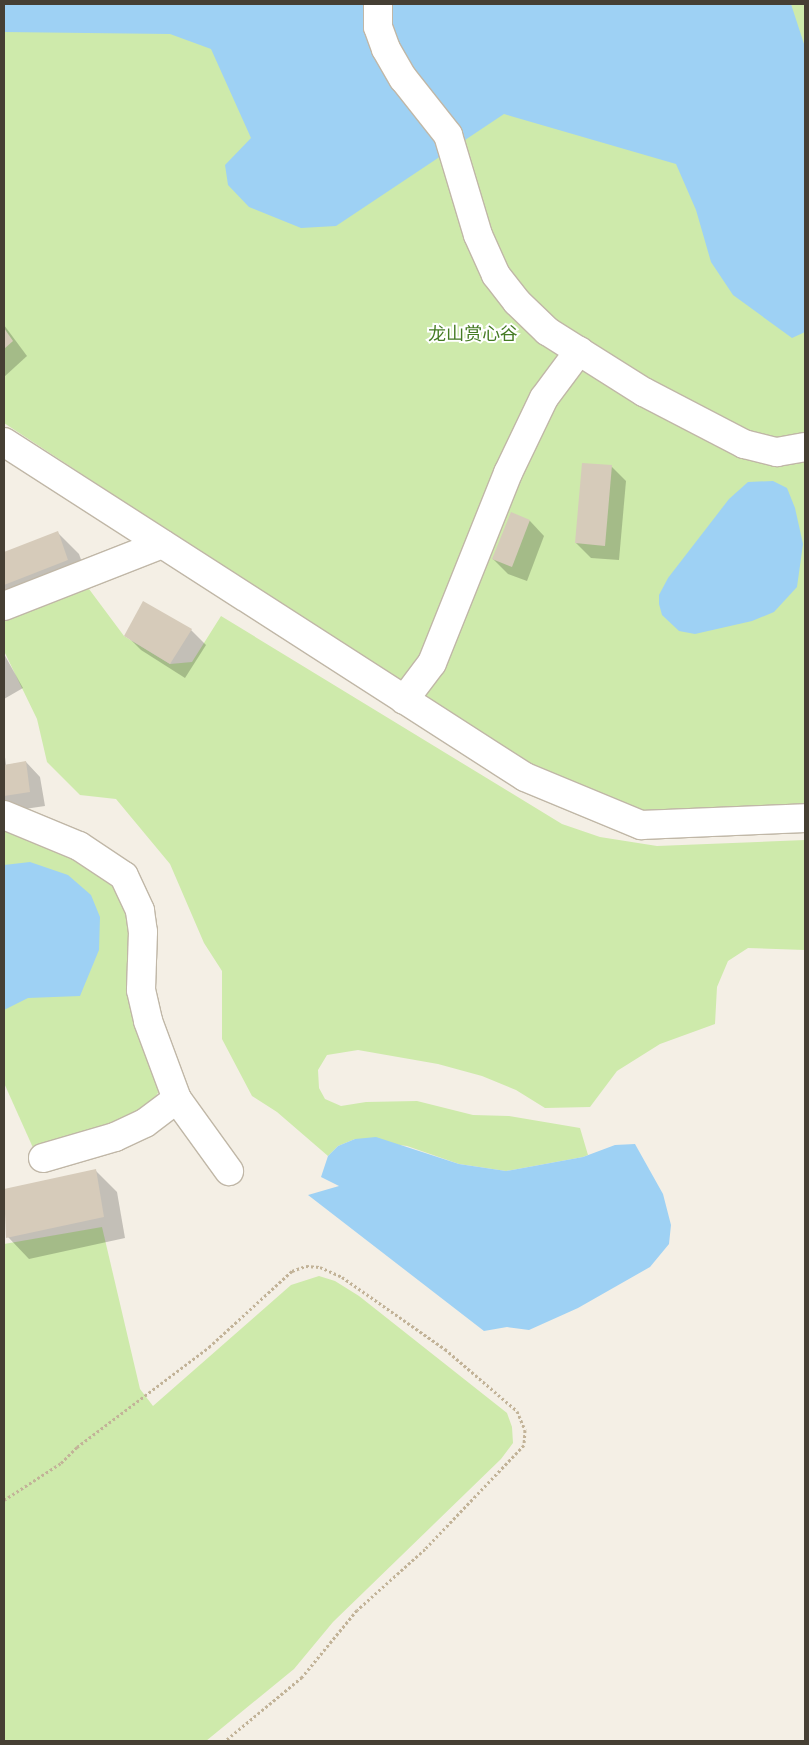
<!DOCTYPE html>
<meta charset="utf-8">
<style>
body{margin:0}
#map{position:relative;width:809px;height:1745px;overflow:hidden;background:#f4efe5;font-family:"Public Sans","Noto Sans SC",sans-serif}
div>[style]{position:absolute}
.green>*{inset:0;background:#ceeaab}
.water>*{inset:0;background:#9ed1f4}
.shadow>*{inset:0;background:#0003}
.building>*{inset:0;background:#d6cbba}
.path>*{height:3px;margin-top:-1.5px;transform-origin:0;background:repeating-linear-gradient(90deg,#c2b398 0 2.5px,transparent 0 5px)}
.roads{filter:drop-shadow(1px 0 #c0b7a7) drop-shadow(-1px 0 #c0b7a7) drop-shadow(0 1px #c0b7a7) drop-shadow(0 -1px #c0b7a7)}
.street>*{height:28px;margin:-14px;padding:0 14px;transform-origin:14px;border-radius:14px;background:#fff}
span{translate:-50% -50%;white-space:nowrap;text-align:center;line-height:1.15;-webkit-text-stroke:4px #fff;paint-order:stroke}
.park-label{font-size:18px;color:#457b24}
.frame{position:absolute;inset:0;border:5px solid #463f34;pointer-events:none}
</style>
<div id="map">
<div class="green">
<div style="clip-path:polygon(4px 4px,805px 4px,805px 807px,637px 812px,528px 767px,4px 423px)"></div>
<div style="clip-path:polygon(89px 589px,124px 636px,170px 664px,192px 662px,221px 616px,562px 824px,600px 837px,657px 846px,805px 840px,805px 950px,748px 948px,728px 961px,717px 987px,715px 1024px,660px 1044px,617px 1071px,590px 1107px,545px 1108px,516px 1090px,482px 1076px,438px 1064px,358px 1050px,327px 1055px,318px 1070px,319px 1088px,325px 1099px,341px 1106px,366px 1102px,417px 1101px,473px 1115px,509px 1116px,580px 1128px,588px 1155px,583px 1157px,506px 1171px,459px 1164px,407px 1146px,355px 1139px,338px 1146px,328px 1156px,277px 1112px,252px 1096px,222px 1039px,222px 971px,204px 943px,170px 864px,116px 799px,80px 795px,47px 762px,37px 719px,4px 651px,4px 616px)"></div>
<div style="clip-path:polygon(4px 821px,123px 886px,160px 1078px,159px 1091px,153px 1101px,110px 1130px,34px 1150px,4px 1083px)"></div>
<div style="clip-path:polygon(102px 1227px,140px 1389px,153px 1406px,291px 1285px,319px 1276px,335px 1281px,359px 1296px,507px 1413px,512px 1427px,513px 1443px,501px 1459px,333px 1622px,294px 1669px,206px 1741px,4px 1741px,4px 1244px)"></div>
</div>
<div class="water">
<div style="clip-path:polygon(4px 4px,791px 4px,805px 47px,805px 332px,792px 338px,733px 295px,711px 262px,696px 210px,676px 164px,504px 114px,336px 226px,301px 228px,249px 207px,228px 185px,225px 165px,251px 138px,211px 49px,170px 34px,4px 32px)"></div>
<div style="clip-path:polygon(773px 481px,787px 488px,795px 508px,803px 544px,797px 587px,774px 612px,752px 621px,695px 634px,679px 631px,662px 615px,659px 604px,659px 595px,668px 578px,729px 499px,748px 482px)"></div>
<div style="clip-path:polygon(30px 862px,68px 875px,91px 895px,100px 917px,99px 950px,80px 996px,28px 998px,4px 1010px,4px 865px)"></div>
<div style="clip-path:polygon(376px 1137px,459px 1164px,506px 1171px,583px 1157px,615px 1145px,635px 1144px,663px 1194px,671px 1225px,669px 1244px,650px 1267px,578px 1308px,529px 1330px,507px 1327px,484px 1331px,308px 1195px,339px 1186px,321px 1177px,328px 1156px,338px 1146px,355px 1139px)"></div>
</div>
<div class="shadow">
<div style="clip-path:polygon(4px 325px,27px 356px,4px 377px)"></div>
<div style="clip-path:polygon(611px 466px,626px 481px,619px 560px,591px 558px,576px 543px)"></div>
<div style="clip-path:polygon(511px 514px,530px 521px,544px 536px,527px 581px,508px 574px,493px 559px)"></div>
<div style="clip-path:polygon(58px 533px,79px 554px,89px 582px,4px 614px,4px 553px)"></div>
<div style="clip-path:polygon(191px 630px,206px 645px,185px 678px,141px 650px,126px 635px)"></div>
<div style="clip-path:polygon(4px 654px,23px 688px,4px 699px)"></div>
<div style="clip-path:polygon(4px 749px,6px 765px,26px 762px,40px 777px,45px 806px,4px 812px)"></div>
<div style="clip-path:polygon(95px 1170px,117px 1192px,125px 1238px,29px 1259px,8px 1237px,4px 1191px)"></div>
</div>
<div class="building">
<div style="clip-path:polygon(4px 328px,13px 341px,4px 349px)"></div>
<div style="clip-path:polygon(582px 463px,612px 465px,605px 546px,575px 543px)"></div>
<div style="clip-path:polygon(511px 512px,530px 520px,512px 567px,492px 559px)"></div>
<div style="clip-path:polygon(58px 531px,68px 560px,4px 585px,4px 552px)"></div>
<div style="clip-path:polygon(143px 601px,192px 629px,170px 664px,124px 636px)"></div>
<div style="clip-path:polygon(26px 761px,30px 792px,4px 796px,4px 765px)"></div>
<div style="clip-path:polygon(96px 1169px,104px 1217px,6px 1238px,4px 1189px)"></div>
</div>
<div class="path">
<div style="left:4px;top:1500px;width:68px;rotate:-33deg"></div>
<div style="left:61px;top:1463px;width:23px;rotate:-45deg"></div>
<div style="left:77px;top:1447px;width:166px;rotate:-37.1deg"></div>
<div style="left:209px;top:1347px;width:113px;rotate:-42.5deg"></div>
<div style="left:292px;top:1271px;width:15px;rotate:-20deg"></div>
<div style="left:306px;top:1266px;width:14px;rotate:4deg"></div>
<div style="left:320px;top:1267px;width:24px;rotate:24deg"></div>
<div style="left:342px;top:1277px;width:126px;rotate:35deg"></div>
<div style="left:445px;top:1349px;width:95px;rotate:40.7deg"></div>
<div style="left:517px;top:1411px;width:21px;rotate:67deg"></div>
<div style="left:525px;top:1430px;width:15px;rotate:94deg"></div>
<div style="left:524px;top:1445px;width:144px;rotate:133.6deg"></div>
<div style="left:425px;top:1549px;width:91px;rotate:138.1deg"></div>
<div style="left:357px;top:1610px;width:87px;rotate:129.4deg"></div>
<div style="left:302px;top:1677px;width:100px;rotate:140.3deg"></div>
</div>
<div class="roads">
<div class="street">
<div style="left:378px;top:4px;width:23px;rotate:90deg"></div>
<div style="left:378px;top:27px;width:23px;rotate:70deg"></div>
<div style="left:386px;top:49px;width:34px;rotate:60deg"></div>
<div style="left:403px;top:78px;width:73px;rotate:51.7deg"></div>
<div style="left:448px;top:135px;width:104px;rotate:73.3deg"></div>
<div style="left:478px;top:235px;width:44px;rotate:65.8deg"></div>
<div style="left:496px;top:275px;width:34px;rotate:52deg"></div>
<div style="left:517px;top:302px;width:42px;rotate:44deg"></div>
<div style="left:547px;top:331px;width:115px;rotate:32.2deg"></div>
<div style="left:644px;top:392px;width:113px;rotate:27.5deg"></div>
<div style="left:744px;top:444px;width:34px;rotate:14deg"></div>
<div style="left:777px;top:452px;width:28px;rotate:-10deg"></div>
<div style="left:4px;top:442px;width:619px;rotate:32.74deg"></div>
<div style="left:525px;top:777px;width:126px;rotate:22.5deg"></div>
<div style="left:641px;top:825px;width:164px;rotate:-2.4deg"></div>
<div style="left:4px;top:606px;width:170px;rotate:-21.4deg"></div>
<div style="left:404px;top:700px;width:46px;rotate:-52.9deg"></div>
<div style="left:432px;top:663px;width:205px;rotate:-68.2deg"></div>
<div style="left:508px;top:473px;width:83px;rotate:-64.4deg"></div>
<div style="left:544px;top:398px;width:59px;rotate:-53.3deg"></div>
<div style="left:4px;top:815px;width:81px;rotate:22.5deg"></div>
<div style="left:79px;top:846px;width:54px;rotate:33.7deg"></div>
<div style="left:124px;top:876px;width:38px;rotate:65deg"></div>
<div style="left:140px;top:911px;width:21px;rotate:82deg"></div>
<div style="left:143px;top:932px;width:58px;rotate:92deg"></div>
<div style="left:141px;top:990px;width:32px;rotate:77deg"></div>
<div style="left:148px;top:1021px;width:83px;rotate:69.6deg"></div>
<div style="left:177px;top:1099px;width:89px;rotate:54.2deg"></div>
<div style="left:43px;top:1158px;width:75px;rotate:-16.3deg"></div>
<div style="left:115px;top:1137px;width:33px;rotate:-25deg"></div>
<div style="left:145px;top:1123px;width:40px;rotate:-37deg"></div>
</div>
</div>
<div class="park-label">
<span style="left:473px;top:334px">龙山赏心谷</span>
</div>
<div class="frame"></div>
</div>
